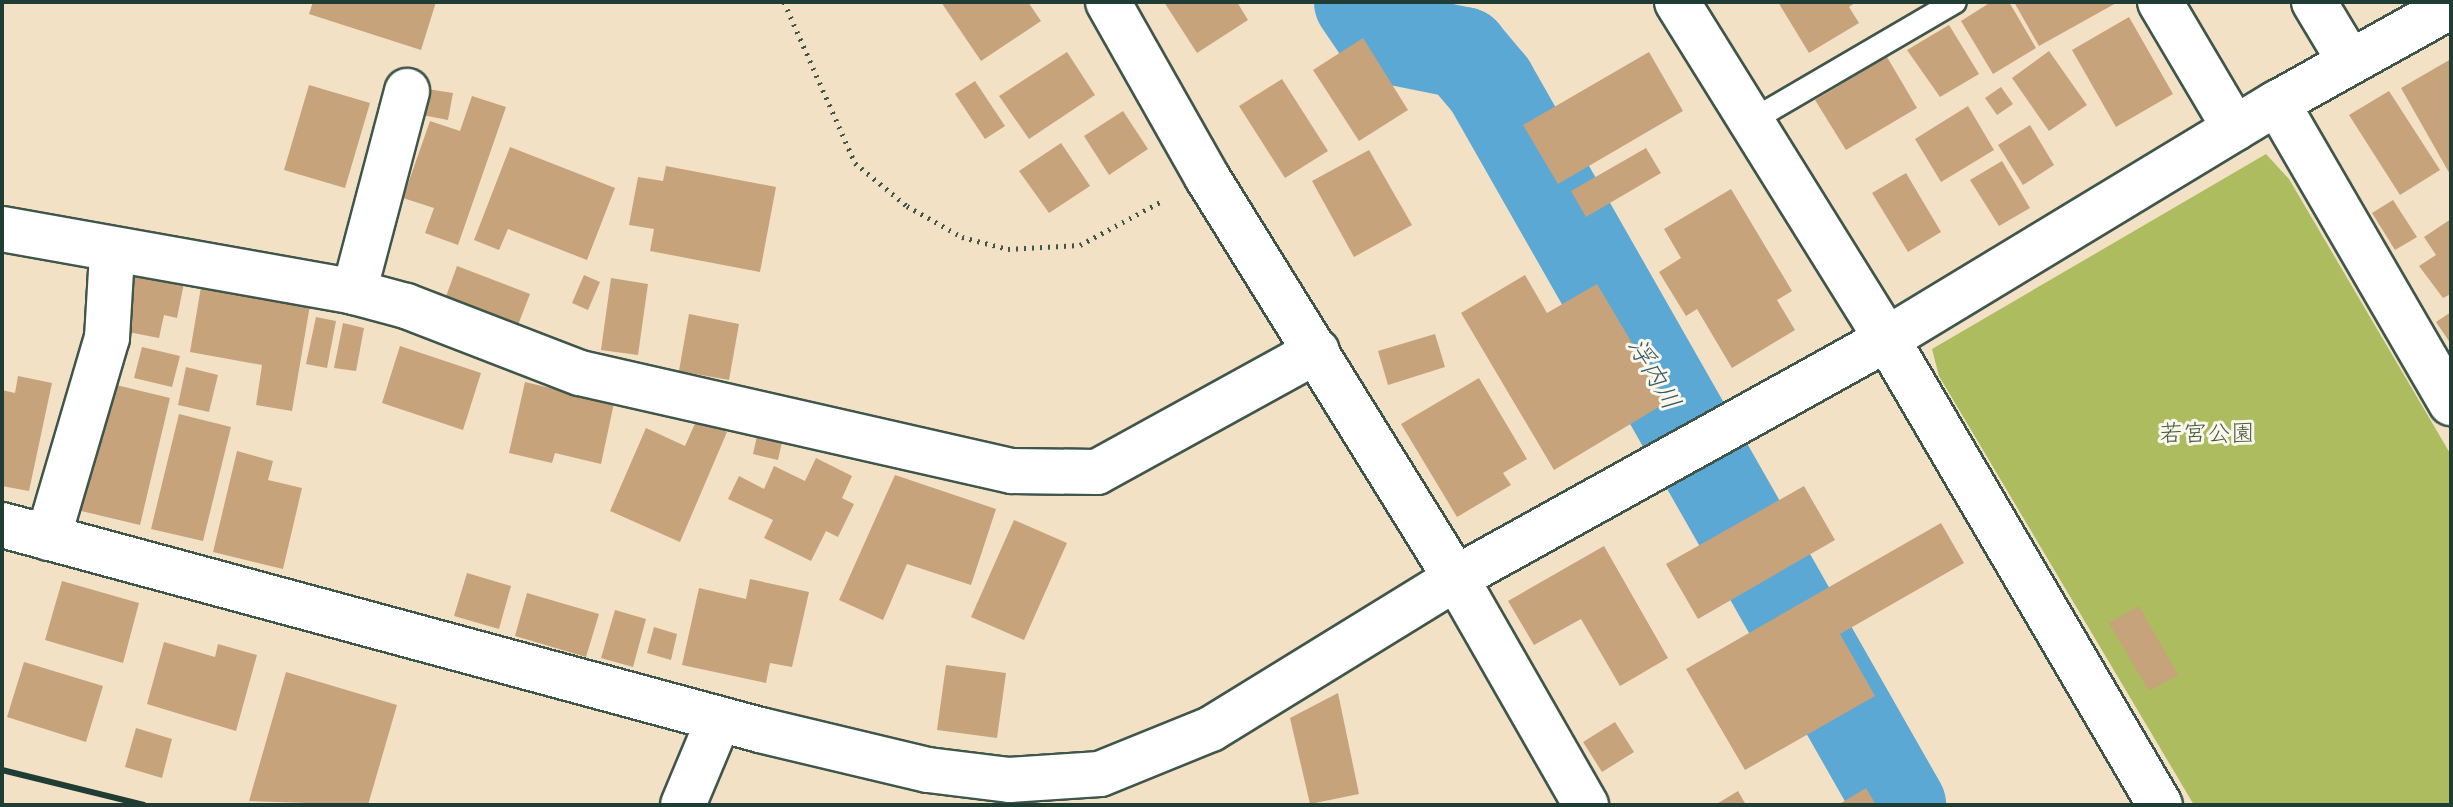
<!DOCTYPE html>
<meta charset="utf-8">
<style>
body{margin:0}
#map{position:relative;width:2453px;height:807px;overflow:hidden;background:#f3e1c5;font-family:Sriracha,"Klee One",sans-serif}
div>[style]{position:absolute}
.green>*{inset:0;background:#adbc5e}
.river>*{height:92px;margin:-46px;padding:0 46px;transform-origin:46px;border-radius:46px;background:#5ca8d5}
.building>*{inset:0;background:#c6a37b}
.path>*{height:5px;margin-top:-2.5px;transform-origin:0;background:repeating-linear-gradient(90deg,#3f564a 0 2px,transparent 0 8px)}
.roads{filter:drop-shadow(2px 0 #3f564a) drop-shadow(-2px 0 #3f564a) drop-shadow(0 2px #3f564a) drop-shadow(0 -2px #3f564a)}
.service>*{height:22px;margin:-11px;padding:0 11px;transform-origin:11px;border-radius:11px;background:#fff}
.minor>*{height:44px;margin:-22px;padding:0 22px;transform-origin:22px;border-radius:22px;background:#fff}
.rail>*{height:6px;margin:-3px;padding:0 3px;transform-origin:3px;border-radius:3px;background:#1f3d34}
span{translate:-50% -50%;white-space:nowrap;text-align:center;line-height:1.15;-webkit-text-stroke:6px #fbf7ec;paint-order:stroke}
.park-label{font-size:24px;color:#425d3e}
.water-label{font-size:26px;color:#315d64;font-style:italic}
.frame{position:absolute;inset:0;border:4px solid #1f3d34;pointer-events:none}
</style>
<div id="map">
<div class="green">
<div style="clip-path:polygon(2266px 154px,2289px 179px,2451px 455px,2451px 805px,2194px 805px,1939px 376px,1932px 349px)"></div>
</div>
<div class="river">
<div style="left:1360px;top:2px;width:42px;rotate:55.6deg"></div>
<div style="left:1384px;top:37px;width:81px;rotate:11.4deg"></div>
<div style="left:1463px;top:53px;width:42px;rotate:49.8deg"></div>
<div style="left:1490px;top:85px;width:829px;rotate:60.34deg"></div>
</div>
<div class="building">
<div style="clip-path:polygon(313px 2px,436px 2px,421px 50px,309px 14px)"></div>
<div style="clip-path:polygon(941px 2px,1028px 2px,1041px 21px,981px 61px)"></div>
<div style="clip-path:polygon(1164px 2px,1237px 2px,1248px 20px,1197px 53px)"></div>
<div style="clip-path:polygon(1778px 2px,1856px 2px,1849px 7px,1859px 23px,1809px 53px)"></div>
<div style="clip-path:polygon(1991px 2px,2009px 2px,2036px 48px,1993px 74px,1961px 21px)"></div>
<div style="clip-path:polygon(2014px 2px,2118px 2px,2039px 46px)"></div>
<div style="clip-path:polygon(2129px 17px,2173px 94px,2116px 127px,2072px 50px)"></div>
<div style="clip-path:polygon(1949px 25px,1979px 74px,1940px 97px,1907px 50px)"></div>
<div style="clip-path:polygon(1363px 38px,1408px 110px,1359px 141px,1313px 70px)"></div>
<div style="clip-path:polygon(2049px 51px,2087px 105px,2049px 131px,2012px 78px)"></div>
<div style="clip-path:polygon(1067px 52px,1095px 95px,1029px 139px,999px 96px)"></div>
<div style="clip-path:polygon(1649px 52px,1683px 111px,1558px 184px,1523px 125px)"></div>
<div style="clip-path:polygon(1887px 57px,1917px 108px,1846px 150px,1815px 100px)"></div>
<div style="clip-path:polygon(2451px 59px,2451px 176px,2401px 88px)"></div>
<div style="clip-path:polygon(1282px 79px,1328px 151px,1285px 178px,1239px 106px)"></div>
<div style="clip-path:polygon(975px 81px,1005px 126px,985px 139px,955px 94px)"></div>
<div style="clip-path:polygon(309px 85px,370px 103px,345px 188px,284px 170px)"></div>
<div style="clip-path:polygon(2001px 87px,2013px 104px,1997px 115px,1985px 98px)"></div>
<div style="clip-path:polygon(421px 88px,453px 93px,448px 120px,417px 114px)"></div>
<div style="clip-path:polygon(2389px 91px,2440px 170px,2400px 195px,2349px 115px)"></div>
<div style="clip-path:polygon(472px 96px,506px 107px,458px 245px,425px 233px,434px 208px,403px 198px,430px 121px,460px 131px)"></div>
<div style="clip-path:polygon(1968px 106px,1994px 150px,1941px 182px,1915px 139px)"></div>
<div style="clip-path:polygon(1123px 111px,1148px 149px,1109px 175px,1084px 136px)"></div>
<div style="clip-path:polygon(2030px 125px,2054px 165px,2023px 185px,1998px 145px)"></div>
<div style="clip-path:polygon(1061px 143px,1090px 186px,1049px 213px,1019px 171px)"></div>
<div style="clip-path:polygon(510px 147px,615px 188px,587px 260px,508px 229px,499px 250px,474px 240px)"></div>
<div style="clip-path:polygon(1646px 148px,1661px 173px,1586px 217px,1571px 191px)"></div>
<div style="clip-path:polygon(1369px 150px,1412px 225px,1354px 257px,1312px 181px)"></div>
<div style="clip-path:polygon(2002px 161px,2030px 208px,1999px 226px,1970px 180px)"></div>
<div style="clip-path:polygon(666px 166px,776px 187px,760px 272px,650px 251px,654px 229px,629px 225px,638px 177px,663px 181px)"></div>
<div style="clip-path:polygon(1906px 173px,1941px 232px,1908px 252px,1872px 193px)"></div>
<div style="clip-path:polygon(1731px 189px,1792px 291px,1777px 300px,1795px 330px,1732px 368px,1697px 309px,1686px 316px,1659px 272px,1681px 258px,1664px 229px)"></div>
<div style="clip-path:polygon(2393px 200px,2417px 237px,2395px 250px,2372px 213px)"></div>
<div style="clip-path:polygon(2451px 219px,2451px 294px,2443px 298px,2419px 266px,2436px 255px,2424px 237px)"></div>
<div style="clip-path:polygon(457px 266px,530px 294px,516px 330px,444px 302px)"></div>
<div style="clip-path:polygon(130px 272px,184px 283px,177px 318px,164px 315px,159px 338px,118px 330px)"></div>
<div style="clip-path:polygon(584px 275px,600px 282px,588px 310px,572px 303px)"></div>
<div style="clip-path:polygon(1525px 275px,1547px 313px,1597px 284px,1667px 402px,1554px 470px,1461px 313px)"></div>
<div style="clip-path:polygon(611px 278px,648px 284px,638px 355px,601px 350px)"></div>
<div style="clip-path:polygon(201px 287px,310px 305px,292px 411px,256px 405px,262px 365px,190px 352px)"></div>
<div style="clip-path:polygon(2451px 312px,2451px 344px,2436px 322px)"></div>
<div style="clip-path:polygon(689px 314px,739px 324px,729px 380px,679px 371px)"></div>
<div style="clip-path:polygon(316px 317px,336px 321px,327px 368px,306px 364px)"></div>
<div style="clip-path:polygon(343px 323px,364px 328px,356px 371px,334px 368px)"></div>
<div style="clip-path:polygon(1435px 334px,1445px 367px,1388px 385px,1378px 351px)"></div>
<div style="clip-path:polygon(400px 346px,481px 373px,463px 430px,382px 403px)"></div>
<div style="clip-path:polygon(142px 347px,180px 356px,172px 387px,134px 378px)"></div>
<div style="clip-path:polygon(186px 367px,218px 375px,209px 412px,178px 405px)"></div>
<div style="clip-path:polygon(18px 376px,52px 383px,29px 491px,2px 486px,2px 390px,15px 393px)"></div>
<div style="clip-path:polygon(1479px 378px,1527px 459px,1503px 473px,1511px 485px,1457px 517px,1401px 424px)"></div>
<div style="clip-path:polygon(525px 382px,614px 403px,601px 464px,555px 453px,552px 463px,509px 453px)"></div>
<div style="clip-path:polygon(108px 383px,170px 398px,140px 525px,77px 510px)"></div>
<div style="clip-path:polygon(179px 414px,231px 427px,203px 541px,151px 529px)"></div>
<div style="clip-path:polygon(697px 419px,727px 432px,680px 542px,610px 511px,646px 428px,685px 446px)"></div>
<div style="clip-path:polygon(757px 436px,782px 442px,778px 460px,753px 454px)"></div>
<div style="clip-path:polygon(237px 451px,273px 461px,268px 480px,302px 488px,283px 569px,213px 552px)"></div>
<div style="clip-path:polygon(816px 458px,852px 476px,842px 498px,854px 504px,838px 537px,826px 531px,811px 561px,764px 538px,773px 520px,728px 499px,739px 476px,764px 489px,774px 466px,805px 481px)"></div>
<div style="clip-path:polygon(895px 475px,996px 509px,971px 585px,907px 564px,883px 620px,839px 600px)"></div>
<div style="clip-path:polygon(1804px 486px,1835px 540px,1698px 619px,1666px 564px)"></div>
<div style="clip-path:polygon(1014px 520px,1067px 543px,1024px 640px,971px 617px)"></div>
<div style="clip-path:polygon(1941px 523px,1964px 563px,1840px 634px,1875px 696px,1745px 770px,1686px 669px)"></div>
<div style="clip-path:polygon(1604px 546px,1668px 658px,1620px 686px,1581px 619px,1534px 645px,1508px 601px)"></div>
<div style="clip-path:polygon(467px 573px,511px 586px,499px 629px,454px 616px)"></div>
<div style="clip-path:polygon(750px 579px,809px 592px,792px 667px,770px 663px,766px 683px,682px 665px,699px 588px,746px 599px)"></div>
<div style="clip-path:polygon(62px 581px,139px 603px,123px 663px,45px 640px)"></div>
<div style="clip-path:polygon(527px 593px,599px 614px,586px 657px,515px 636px)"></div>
<div style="clip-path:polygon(2139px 606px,2178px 675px,2149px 691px,2109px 623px)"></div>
<div style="clip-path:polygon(615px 610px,646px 619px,633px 667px,601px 658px)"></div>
<div style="clip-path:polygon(654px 627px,677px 634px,671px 660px,647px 653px)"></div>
<div style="clip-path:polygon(164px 642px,215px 657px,218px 644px,257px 655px,236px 731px,147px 704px)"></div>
<div style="clip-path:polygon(24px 662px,103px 686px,86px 742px,7px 717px)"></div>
<div style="clip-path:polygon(946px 665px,1006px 673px,997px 738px,937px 730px)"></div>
<div style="clip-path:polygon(286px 672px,397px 705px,368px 805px,249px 801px)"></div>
<div style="clip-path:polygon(1338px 693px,1359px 794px,1310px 804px,1290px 718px)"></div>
<div style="clip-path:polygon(1615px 722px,1634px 752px,1602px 772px,1583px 742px)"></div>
<div style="clip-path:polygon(136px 728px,172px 739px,162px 778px,125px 767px)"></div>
<div style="clip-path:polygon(1866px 788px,1876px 805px,1838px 805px)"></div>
<div style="clip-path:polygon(1738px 791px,1746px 805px,1715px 805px)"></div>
</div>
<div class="path">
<div style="left:784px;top:2px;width:176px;rotate:66.2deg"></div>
<div style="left:855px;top:163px;width:67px;rotate:39.6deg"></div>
<div style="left:907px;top:206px;width:63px;rotate:29.4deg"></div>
<div style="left:962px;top:237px;width:48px;rotate:14.6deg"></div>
<div style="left:1008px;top:249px;width:72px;rotate:-3.2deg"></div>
<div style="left:1080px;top:245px;width:95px;rotate:-28.2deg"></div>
</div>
<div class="roads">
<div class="service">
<div style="left:1751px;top:121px;width:236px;rotate:-30.3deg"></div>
</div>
<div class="minor">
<div style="left:1108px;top:2px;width:201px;rotate:60.5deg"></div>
<div style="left:1207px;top:177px;width:472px;rotate:58.2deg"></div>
<div style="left:1456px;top:578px;width:262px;rotate:60.2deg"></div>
<div style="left:1677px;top:2px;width:397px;rotate:58.1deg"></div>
<div style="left:1887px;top:339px;width:540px;rotate:59.64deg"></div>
<div style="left:2160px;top:2px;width:147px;rotate:59.4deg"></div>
<div style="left:2314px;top:2px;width:70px;rotate:59deg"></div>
<div style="left:2277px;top:103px;width:347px;rotate:59.9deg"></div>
<div style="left:2px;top:229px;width:358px;rotate:10.1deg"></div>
<div style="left:354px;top:292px;width:54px;rotate:15.1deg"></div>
<div style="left:406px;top:306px;width:186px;rotate:21.1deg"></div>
<div style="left:580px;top:373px;width:443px;rotate:12.8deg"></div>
<div style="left:1012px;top:471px;width:85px;rotate:0.7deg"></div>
<div style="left:1097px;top:472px;width:251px;rotate:-28.8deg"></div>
<div style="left:354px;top:292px;width:208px;rotate:-75.2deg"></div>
<div style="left:2px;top:525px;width:785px;rotate:15.13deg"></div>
<div style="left:760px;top:730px;width:173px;rotate:13.4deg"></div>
<div style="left:928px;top:770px;width:82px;rotate:7deg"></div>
<div style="left:1009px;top:780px;width:91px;rotate:-3.8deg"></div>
<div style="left:1100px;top:774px;width:120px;rotate:-22.1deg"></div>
<div style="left:1211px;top:729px;width:288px;rotate:-31.6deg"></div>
<div style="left:1456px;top:578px;width:493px;rotate:-29deg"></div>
<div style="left:1887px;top:339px;width:456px;rotate:-31.2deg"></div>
<div style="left:2277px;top:103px;width:199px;rotate:-29.1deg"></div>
<div style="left:48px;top:538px;width:209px;rotate:-73.6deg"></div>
<div style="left:107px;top:338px;width:85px;rotate:-86.6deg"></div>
<div style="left:683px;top:805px;width:93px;rotate:-67.3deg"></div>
</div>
</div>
<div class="rail">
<div style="left:2px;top:770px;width:146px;rotate:13.8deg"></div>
</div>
<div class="park-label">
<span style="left:2207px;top:434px">若宮公園</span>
</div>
<div class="water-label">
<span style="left:1654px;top:374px;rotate:60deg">浮内川</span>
</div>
<div class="frame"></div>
</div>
